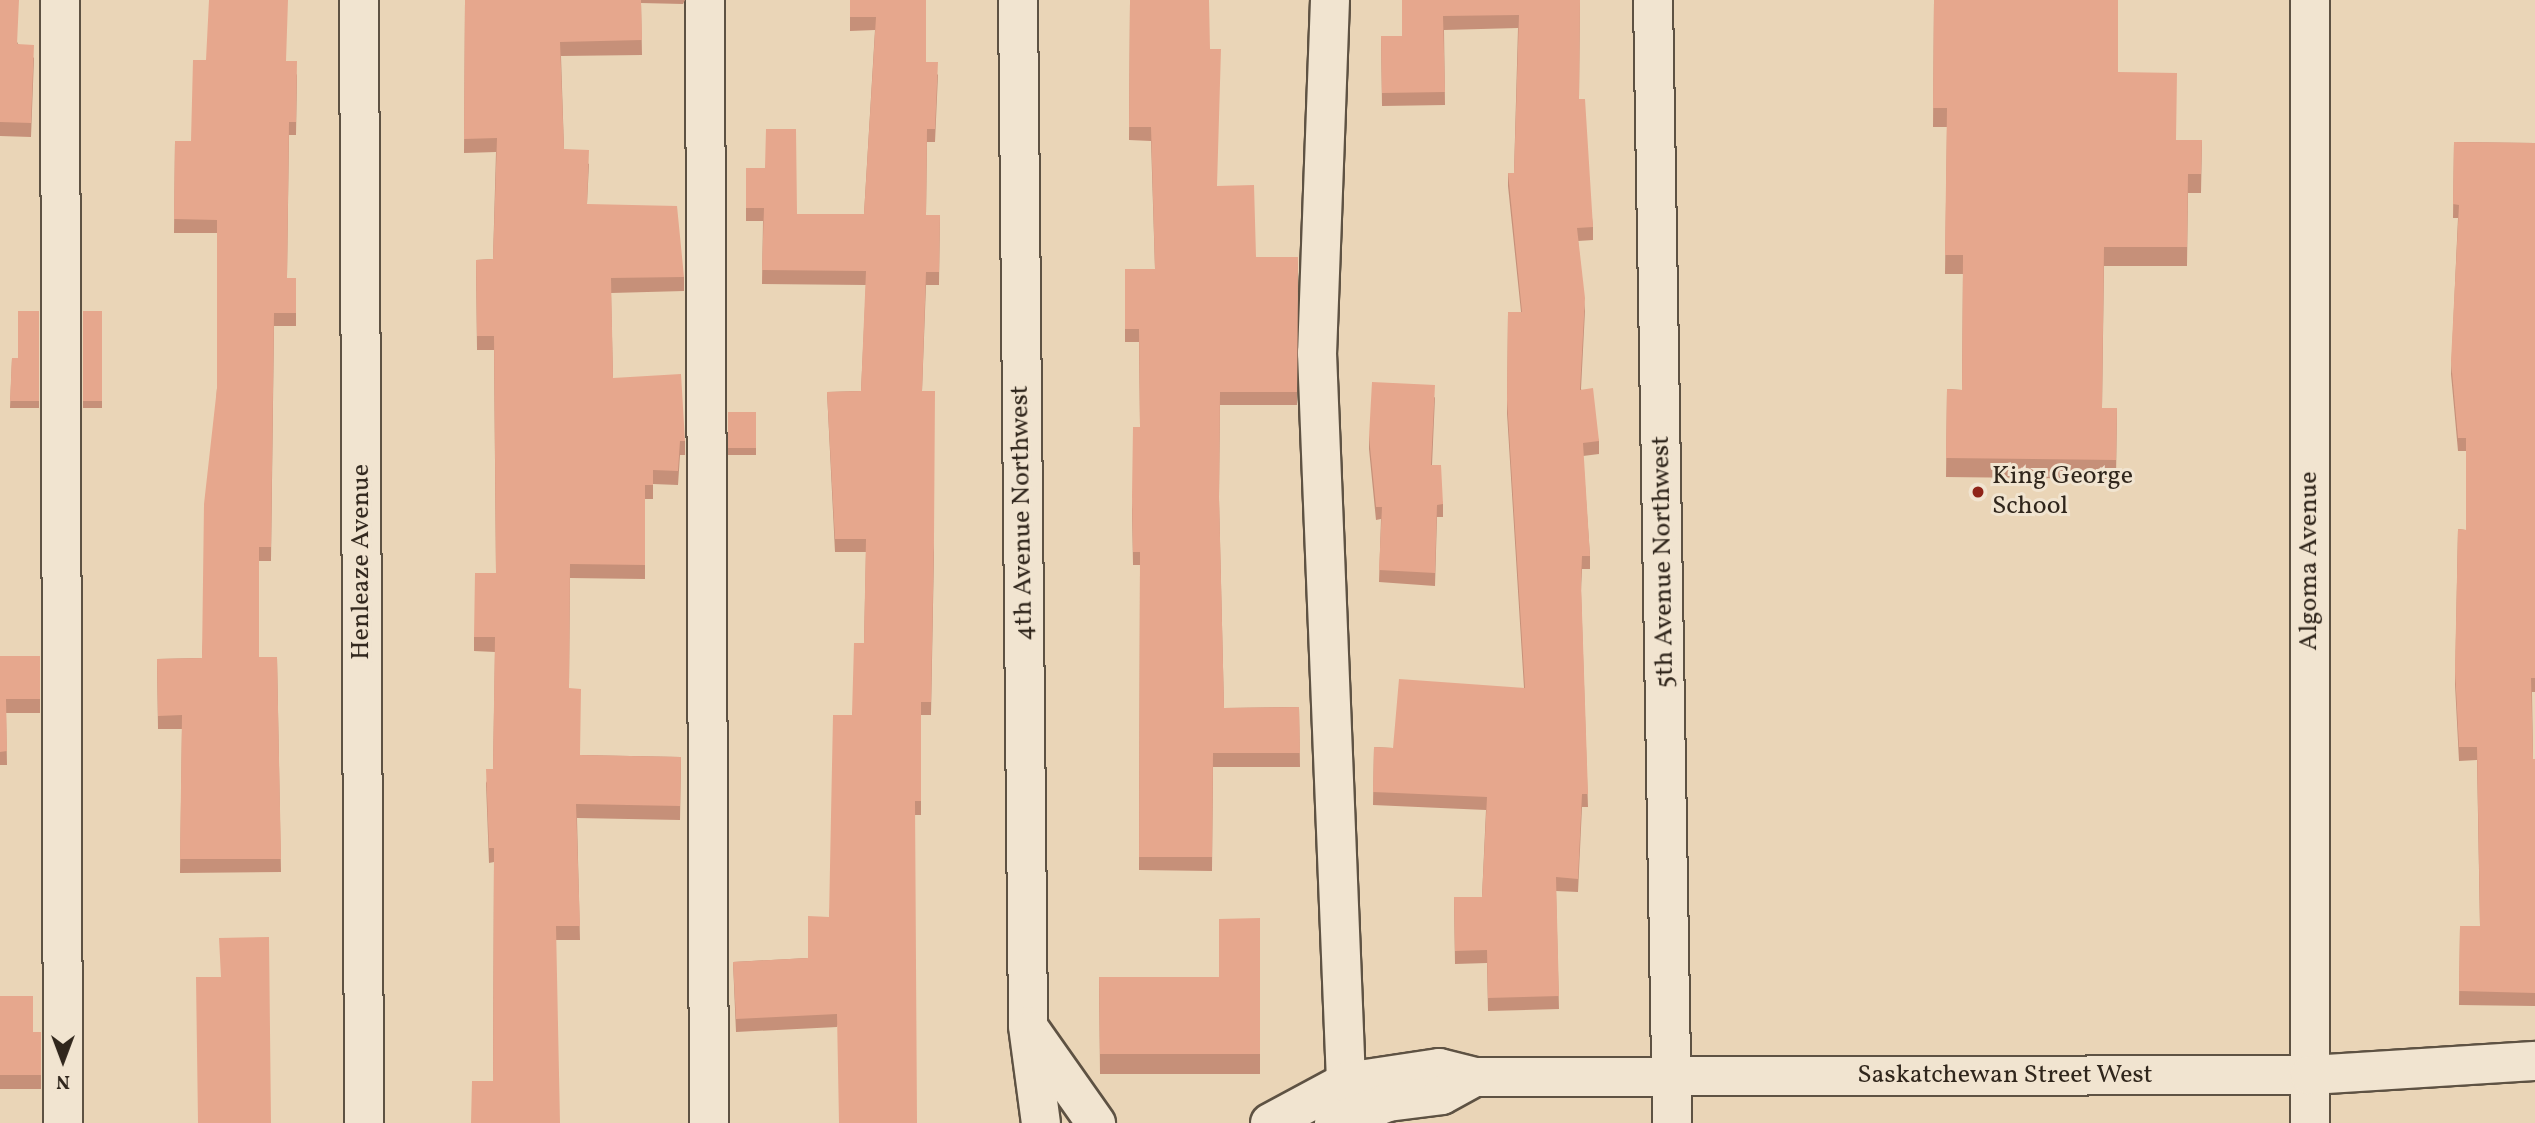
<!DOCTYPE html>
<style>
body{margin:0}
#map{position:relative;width:2535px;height:1123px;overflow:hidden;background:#ead5b7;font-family:Vollkorn,serif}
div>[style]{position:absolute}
.roads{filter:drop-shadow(2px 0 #5e5243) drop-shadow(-2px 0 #5e5243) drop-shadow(0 2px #5e5243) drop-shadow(0 -2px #5e5243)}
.minor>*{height:38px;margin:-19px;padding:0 19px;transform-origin:19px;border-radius:19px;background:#f1e4d0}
.wall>*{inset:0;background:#c69079}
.building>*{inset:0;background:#e6a78d}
.dots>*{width:19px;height:19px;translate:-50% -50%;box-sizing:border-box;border:4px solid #f1e4d0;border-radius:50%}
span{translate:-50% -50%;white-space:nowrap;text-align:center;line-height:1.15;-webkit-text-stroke:6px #f1e4d0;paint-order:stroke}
.poi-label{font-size:26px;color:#30261c}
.left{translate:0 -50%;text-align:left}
.street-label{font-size:26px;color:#30261c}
.north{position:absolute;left:28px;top:1025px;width:70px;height:70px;-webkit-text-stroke:5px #f1e4d0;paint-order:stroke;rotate:180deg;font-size:19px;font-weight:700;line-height:28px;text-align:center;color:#30261c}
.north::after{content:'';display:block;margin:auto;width:24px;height:32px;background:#30261c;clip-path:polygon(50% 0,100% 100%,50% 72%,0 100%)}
</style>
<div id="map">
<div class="roads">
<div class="minor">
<div style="left:60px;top:0;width:1123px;rotate:89.85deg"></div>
<div style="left:359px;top:0;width:1123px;rotate:89.74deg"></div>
<div style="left:705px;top:0;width:1123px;rotate:89.8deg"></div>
<div style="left:1018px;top:0;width:1026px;rotate:89.44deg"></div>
<div style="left:1028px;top:1026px;width:98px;rotate:82.4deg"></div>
<div style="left:1330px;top:0;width:353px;rotate:92.1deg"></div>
<div style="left:1317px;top:353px;width:730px;rotate:87.72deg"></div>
<div style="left:1346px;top:1082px;width:41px;rotate:97deg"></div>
<div style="left:1653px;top:0;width:1123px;rotate:89.03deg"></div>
<div style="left:2310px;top:0;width:1123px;rotate:90deg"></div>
<div style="left:1031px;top:1031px;width:113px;rotate:54.8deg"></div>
<div style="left:1270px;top:1123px;width:86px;rotate:-28.3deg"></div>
<div style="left:1346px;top:1082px;width:94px;rotate:-8.6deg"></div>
<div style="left:1439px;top:1068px;width:36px;rotate:14deg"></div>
<div style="left:1474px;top:1077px;width:836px;rotate:-0.14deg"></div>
<div style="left:2310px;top:1075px;width:225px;rotate:-3.6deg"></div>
<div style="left:1334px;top:1123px;width:58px;rotate:-21.3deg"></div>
<div style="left:1388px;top:1102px;width:54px;rotate:-7.4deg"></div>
<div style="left:1442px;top:1095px;width:37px;rotate:-29deg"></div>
</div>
</div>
<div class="wall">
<div style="clip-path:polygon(0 0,18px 44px,34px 58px,31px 137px,0 136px)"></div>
<div style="clip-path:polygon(465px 0,685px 0,683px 4px,641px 3px,642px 55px,561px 56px,564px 149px,589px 164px,587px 204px,684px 277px,684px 291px,611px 293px,613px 378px,685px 441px,685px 455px,680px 455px,678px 485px,653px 484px,653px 499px,645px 499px,645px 579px,570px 578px,569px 688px,580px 755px,681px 757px,680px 820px,577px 818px,580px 940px,556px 940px,493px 1081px,494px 862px,489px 863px,486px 783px,493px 769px,495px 652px,474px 651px,474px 637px,496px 573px,494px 350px,477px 350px,476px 260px,493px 259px,496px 152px,464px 153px)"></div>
<div style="clip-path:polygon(850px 0,926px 0,926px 62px,938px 75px,935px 142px,927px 142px,926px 215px,940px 215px,939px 285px,926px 285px,922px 391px,934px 552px,931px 715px,921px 715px,921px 815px,915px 815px,837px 1027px,736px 1032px,733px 962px,808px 958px,829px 917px,852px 715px,864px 643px,866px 552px,835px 552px,827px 392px,861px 391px,866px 285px,762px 284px,763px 221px,746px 221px,746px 168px,797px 214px,864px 214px,875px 30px,850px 31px)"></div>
<div style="clip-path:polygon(1130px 0,1210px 49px,1217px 186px,1256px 257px,1298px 257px,1297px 405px,1220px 405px,1219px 499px,1224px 708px,1299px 707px,1300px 767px,1213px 767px,1212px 871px,1139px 870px,1140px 565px,1133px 565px,1132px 509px,1140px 427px,1139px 342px,1125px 342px,1125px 269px,1155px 269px,1151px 141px,1129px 140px)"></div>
<div style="clip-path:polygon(1402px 0,1580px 0,1579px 99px,1593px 227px,1593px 240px,1578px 241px,1585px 311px,1581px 389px,1599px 441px,1599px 454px,1583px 456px,1590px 556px,1590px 569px,1582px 569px,1581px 591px,1588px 807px,1582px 807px,1578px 892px,1556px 891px,1559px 1009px,1488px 1011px,1487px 963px,1455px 964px,1454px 897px,1482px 897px,1486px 810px,1373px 805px,1374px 747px,1393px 748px,1524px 688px,1507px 413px,1508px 312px,1521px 312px,1508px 186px,1508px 173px,1514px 173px,1518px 28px,1444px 30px,1445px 105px,1382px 106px,1381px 36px,1402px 36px)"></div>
<div style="clip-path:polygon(1934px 0,2118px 72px,2176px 140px,2202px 140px,2201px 193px,2188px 193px,2187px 266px,2104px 266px,2102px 408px,2117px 408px,2116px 479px,1946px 477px,1947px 389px,1962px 390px,1963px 274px,1945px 274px,1947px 127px,1933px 127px)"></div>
<div style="clip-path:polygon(286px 61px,297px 75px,296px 135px,289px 135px,287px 278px,296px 278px,296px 326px,274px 326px,271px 561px,259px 561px,259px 657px,277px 657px,281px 872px,180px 873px,182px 729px,158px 729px,157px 659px,202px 658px,217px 388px,217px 233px,174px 233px,175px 141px,191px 141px)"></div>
<div style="clip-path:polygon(2454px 142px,2535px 143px,2535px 692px,2532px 692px,2533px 759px,2535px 759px,2535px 1006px,2459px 1005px,2460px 926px,2480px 926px,2477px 760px,2459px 761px,2455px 684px,2458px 529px,2466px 530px,2466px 451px,2458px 451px,2451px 374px,2458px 218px,2453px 218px)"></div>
<div style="clip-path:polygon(39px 311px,39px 408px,10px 408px,12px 358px,18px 358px)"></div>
<div style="clip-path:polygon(83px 311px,102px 311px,102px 408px,83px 408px)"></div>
<div style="clip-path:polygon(1435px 397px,1432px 465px,1443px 504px,1443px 517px,1437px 517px,1435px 586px,1379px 582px,1381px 519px,1376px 520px,1369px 449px,1369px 437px)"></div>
<div style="clip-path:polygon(728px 412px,756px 412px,756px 455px,728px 455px)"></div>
<div style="clip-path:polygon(0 656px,40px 656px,40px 713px,6px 713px,7px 765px,0 765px)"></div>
<div style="clip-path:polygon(1260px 918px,1260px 1074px,1100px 1074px,1099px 977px,1219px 977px)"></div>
<div style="clip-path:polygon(0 996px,33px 1032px,41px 1032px,41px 1089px,0 1089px)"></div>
</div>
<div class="building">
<div style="clip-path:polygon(0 0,19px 0,17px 44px,34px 45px,31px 123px,0 122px)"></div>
<div style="clip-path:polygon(209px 0,288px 0,286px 61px,297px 61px,296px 122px,289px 122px,287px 278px,296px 278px,296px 313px,274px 313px,271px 547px,259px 547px,259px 657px,277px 657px,281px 859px,180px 859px,182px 715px,158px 716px,157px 659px,202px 658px,204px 504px,217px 388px,217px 220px,174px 219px,175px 141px,191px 141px,193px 60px,206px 60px)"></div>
<div style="clip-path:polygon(465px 0,641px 0,642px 40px,560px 42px,564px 149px,589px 150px,587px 204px,677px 206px,684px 277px,611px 278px,613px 378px,681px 374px,685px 441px,680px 441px,678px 471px,653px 470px,653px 485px,645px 485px,645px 565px,570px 564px,569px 688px,581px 689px,580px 755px,681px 757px,680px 806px,576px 804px,580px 926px,556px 926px,560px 1123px,471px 1123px,472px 1081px,493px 1081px,494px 848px,489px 848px,486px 769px,493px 769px,495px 637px,474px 637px,475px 573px,496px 573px,494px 336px,477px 336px,476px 260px,493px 259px,497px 138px,464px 139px)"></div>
<div style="clip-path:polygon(850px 0,926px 0,926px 62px,938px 62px,935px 129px,927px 129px,926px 215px,940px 215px,939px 272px,926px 272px,922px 391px,935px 391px,934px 538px,931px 702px,921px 702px,921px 801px,915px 801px,917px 1123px,839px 1123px,837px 1014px,736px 1019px,733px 962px,808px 958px,808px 916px,829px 917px,833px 715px,852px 715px,854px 643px,864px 643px,866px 539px,835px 539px,827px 392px,861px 391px,866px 271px,762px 270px,764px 208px,746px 208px,746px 168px,765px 168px,766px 129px,796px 129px,797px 214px,864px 214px,876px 17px,850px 17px)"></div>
<div style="clip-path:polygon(1130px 0,1209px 0,1210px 49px,1221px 49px,1217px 186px,1254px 185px,1256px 257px,1298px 257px,1297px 392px,1220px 392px,1219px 496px,1224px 708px,1299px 707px,1300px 753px,1213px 753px,1212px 857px,1139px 857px,1140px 552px,1133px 552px,1132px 496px,1133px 427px,1140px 427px,1139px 329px,1125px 329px,1125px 269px,1155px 269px,1151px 127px,1129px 127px)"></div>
<div style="clip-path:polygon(1402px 0,1580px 0,1579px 99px,1585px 99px,1593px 227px,1577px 228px,1585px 298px,1580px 390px,1593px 388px,1599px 441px,1583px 443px,1590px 556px,1582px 556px,1581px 583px,1588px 794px,1582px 794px,1578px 879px,1556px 877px,1559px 996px,1488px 998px,1487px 950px,1455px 951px,1454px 897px,1482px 897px,1487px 797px,1373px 792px,1374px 747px,1393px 748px,1399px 679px,1525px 688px,1507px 400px,1508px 312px,1522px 312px,1508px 173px,1514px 173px,1519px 15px,1443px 16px,1445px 92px,1382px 93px,1381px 36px,1402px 36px)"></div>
<div style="clip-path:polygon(1934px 0,2118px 0,2118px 72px,2177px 73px,2176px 140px,2202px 140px,2201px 174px,2188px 174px,2187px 247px,2104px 247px,2102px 408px,2117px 408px,2116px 460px,1946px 458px,1947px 389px,1962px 390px,1963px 255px,1945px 255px,1947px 108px,1933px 108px)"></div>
<div style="clip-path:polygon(2454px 142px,2535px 143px,2535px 678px,2531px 678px,2533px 759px,2535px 759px,2535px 993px,2459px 991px,2460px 926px,2480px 926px,2477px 747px,2459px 747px,2455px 671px,2458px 529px,2466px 530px,2466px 438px,2458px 438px,2451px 361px,2459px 205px,2453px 204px)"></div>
<div style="clip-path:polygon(18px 311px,39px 311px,39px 401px,10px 401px,12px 358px,18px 358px)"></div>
<div style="clip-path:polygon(83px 311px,102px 311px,102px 401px,83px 401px)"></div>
<div style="clip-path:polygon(1372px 382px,1435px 385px,1431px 465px,1441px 465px,1443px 504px,1437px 505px,1435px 573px,1379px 570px,1382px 507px,1376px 507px,1369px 437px)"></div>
<div style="clip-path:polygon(728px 412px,756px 412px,756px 448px,728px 448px)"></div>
<div style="clip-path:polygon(0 656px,40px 656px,40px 699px,6px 699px,7px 751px,0 752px)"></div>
<div style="clip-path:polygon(1260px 918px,1260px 1054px,1100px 1054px,1099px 977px,1219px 977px,1219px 919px)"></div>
<div style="clip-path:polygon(269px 937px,271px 1123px,198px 1123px,196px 977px,221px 977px,219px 938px)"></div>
<div style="clip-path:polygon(0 996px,33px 996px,33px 1032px,41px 1032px,41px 1075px,0 1075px)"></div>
</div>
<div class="dots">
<div style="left:1978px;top:492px;background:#8f2418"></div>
</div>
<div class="poi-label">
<span class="left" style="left:1992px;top:492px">King George<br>School</span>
</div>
<div class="street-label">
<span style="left:1023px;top:513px;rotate:-91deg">4th Avenue Northwest</span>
<span style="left:2310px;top:561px;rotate:-90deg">Algoma Avenue</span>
<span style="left:362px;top:562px;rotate:-90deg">Henleaze Avenue</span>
<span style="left:1664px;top:562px;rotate:-91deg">5th Avenue Northwest</span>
<span style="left:2005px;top:1076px">Saskatchewan Street West</span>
</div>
<div class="north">N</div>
</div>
